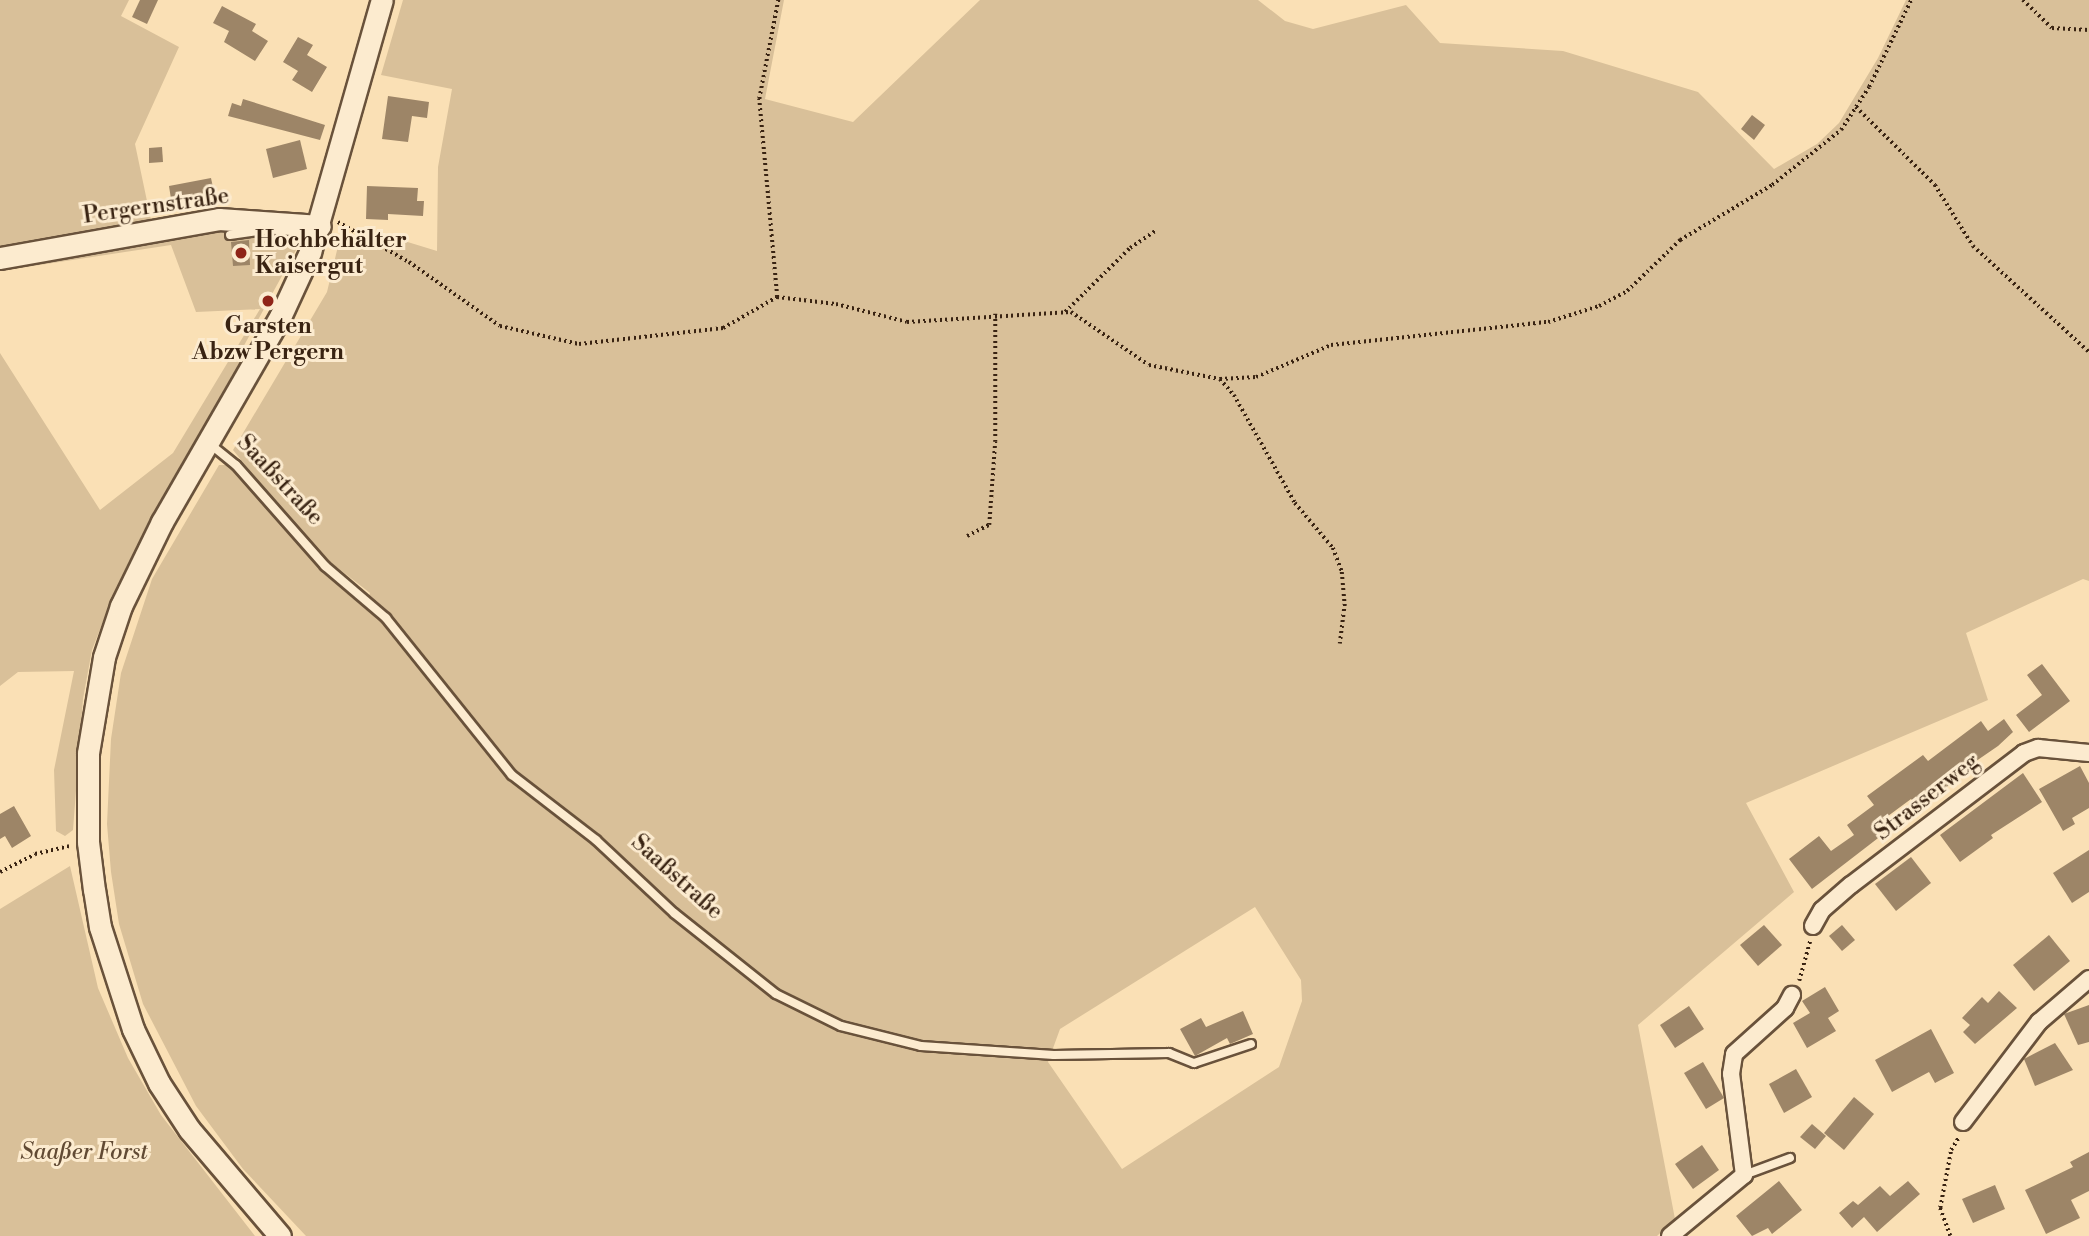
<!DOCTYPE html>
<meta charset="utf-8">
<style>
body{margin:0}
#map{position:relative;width:2089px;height:1236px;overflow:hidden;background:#fae0b5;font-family:"Libre Bodoni",serif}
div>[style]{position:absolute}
.green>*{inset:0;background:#d9c099}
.building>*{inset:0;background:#9d8567}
.path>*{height:3.5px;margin-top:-1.75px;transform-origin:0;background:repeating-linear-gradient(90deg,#392312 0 2px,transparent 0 5.5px)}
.roads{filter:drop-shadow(2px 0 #69523b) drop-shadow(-2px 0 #69523b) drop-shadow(0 2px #69523b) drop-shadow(0 -2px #69523b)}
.service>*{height:8px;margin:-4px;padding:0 4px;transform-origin:4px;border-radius:4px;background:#fcebcf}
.minor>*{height:16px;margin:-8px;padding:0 8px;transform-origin:8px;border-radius:8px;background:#fcebcf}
.tertiary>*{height:21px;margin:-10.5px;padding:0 10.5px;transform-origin:10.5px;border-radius:10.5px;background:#fcebcf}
.dots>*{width:19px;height:19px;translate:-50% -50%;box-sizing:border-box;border:4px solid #fcebcf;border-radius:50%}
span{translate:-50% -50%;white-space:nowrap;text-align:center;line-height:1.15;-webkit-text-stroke:6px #fcebcf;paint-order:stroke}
.street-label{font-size:23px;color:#392312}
.poi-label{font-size:23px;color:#392312;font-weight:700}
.left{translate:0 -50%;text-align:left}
.park-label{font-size:23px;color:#614a34;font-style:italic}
</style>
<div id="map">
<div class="green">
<div style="clip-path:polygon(0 0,129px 0,121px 16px,179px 47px,135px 144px,151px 220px,0 246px)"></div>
<div style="clip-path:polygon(evenodd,403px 0,784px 0,765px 99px,853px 122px,980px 0,1258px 0,1285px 21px,1313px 29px,1406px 5px,1440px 43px,1563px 51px,1698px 92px,1774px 169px,1817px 144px,1839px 123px,1878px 58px,1906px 0,2089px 0,2089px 581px,2083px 579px,1966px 633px,1988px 700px,1746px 803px,1794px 892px,1638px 1025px,1675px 1219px,1657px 1236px,306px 1236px,243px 1169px,196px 1106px,143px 1004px,119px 924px,111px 872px,107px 824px,111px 739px,121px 673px,152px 579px,219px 465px,228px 465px,325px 574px,365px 606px,370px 593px,334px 565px,291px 521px,233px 450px,327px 292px,339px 242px,368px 243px,375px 232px,437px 251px,438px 167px,452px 89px,381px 75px,403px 0,1255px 907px,1301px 980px,1302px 1001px,1279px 1067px,1122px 1169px,1048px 1062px,1060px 1029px,1255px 907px)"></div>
<div style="clip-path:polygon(223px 225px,268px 226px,274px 234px,294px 240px,296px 250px,241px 351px,244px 357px,233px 384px,152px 520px,111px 601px,92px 650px,83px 699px,73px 830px,65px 836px,56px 831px,54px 770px,74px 671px,18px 672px,0 686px,0 353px,100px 510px,173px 453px,260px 309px,196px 312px,171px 245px,0 271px,0 265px)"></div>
<div style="clip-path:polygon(70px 866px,98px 988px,128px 1058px,161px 1115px,255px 1236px,0 1236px,0 909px)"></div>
</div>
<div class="building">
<div style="clip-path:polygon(140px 0,158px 0,147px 24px,132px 17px)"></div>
<div style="clip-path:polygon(222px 6px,256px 24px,252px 31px,268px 41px,255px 61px,224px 42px,229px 31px,213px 23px)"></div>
<div style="clip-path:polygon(298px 37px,313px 45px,307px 55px,327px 67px,312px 92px,292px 80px,298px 71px,283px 62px)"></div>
<div style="clip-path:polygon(388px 96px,429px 102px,427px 118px,412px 116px,408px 142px,382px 139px)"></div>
<div style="clip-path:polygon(243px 99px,325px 125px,320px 140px,228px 116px,232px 103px,241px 106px)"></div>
<div style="clip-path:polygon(1752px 115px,1765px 125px,1754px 140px,1741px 129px)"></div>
<div style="clip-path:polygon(300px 140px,307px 169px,273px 178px,266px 149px)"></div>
<div style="clip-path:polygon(162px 147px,163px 162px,149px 163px,149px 148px)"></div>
<div style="clip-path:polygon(211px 178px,214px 192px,171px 199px,169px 186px)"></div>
<div style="clip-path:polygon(367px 186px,418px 188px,417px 201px,424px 201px,423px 216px,388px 214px,388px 220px,366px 219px)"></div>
<div style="clip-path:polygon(249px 240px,250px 265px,233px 266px,231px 242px)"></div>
<div style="clip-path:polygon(2042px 664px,2070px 701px,2029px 732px,2016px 715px,2042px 695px,2027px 675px)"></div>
<div style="clip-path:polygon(2004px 719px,2013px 732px,1998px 746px,1950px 779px,1953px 782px,1919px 809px,1911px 799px,1888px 816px,1895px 825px,1812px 889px,1789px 859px,1819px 836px,1831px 851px,1854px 835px,1847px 825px,1874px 805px,1867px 796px,1923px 755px,1928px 761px,1981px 721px,1988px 731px)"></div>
<div style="clip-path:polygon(2080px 766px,2089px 783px,2089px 808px,2072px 818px,2075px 824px,2063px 831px,2039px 789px)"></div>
<div style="clip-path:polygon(2023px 773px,2042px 802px,1991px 835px,1993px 838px,1960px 862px,1940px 835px)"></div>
<div style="clip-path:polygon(14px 806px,31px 836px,12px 848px,5px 836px,0 839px,0 814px)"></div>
<div style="clip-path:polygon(2089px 850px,2089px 892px,2072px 903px,2053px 873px)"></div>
<div style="clip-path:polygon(1911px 857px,1931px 883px,1896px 911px,1875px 884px)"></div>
<div style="clip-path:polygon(1764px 925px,1782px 945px,1758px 966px,1740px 945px)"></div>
<div style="clip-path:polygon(1842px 925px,1855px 940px,1842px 951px,1829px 936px)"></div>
<div style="clip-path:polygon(2049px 935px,2070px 961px,2034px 991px,2013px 965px)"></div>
<div style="clip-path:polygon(1825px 987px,1839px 1011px,1828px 1018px,1836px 1031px,1807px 1048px,1793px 1023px,1810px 1013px,1802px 1001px)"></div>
<div style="clip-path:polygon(1999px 991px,2017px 1008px,1975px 1044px,1963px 1032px,1970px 1025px,1962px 1018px,1982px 997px,1988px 1003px)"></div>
<div style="clip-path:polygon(2089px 1005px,2089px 1042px,2078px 1045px,2064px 1014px)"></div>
<div style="clip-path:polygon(1689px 1006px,1704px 1029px,1675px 1048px,1660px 1025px)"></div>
<div style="clip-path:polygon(1243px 1011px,1253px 1034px,1230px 1044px,1227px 1038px,1195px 1056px,1180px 1029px,1201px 1018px,1206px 1027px)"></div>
<div style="clip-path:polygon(1931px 1029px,1954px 1073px,1935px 1083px,1929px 1072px,1892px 1092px,1875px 1060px)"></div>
<div style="clip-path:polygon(2055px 1043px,2073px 1070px,2035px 1086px,2024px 1059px)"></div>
<div style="clip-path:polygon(1703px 1062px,1724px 1098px,1706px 1109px,1684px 1073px)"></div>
<div style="clip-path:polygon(1796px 1069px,1812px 1097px,1784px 1113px,1769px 1084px)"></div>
<div style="clip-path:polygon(1854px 1097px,1874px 1114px,1844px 1150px,1824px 1133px)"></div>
<div style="clip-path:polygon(1812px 1124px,1826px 1136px,1815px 1149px,1800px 1137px)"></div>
<div style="clip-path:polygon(1702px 1145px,1719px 1170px,1693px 1189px,1675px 1164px)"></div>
<div style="clip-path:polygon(2089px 1152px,2089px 1191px,2071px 1200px,2080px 1218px,2046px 1234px,2025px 1190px,2073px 1167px,2070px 1162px)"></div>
<div style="clip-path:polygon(1779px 1181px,1802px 1210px,1772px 1234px,1768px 1228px,1752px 1236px,1736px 1216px)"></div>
<div style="clip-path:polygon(1908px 1181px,1920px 1194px,1877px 1232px,1864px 1217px,1852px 1228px,1839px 1213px,1853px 1201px,1858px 1205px,1880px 1186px,1890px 1196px)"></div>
<div style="clip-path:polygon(1995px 1185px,2005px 1209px,1973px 1223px,1962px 1199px)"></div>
</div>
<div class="path">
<div style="left:2023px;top:0;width:40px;rotate:44deg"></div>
<div style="left:2052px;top:28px;width:37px;rotate:3deg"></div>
<div style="left:1856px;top:107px;width:111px;rotate:44.6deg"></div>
<div style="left:1935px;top:185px;width:72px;rotate:58.1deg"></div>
<div style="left:1973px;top:246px;width:157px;rotate:42.4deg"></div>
<div style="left:338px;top:222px;width:81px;rotate:29.4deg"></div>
<div style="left:409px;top:262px;width:111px;rotate:35.1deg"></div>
<div style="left:500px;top:326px;width:81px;rotate:12.8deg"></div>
<div style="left:579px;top:344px;width:145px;rotate:-6.3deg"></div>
<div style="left:723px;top:328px;width:62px;rotate:-29.9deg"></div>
<div style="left:777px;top:297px;width:59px;rotate:6.8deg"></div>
<div style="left:836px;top:304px;width:73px;rotate:14.2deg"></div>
<div style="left:907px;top:322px;width:164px;rotate:-3.5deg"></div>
<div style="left:1071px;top:312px;width:94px;rotate:34.2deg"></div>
<div style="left:1149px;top:365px;width:72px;rotate:11.2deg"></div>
<div style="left:1220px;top:379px;width:36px;rotate:-3deg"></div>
<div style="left:1256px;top:377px;width:82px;rotate:-23.1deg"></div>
<div style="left:1331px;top:345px;width:218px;rotate:-6.1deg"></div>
<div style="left:1548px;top:322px;width:53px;rotate:-17.4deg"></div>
<div style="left:1599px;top:306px;width:32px;rotate:-28deg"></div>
<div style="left:1627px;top:291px;width:74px;rotate:-43.9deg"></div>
<div style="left:1680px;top:240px;width:107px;rotate:-30.9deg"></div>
<div style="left:1772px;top:185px;width:88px;rotate:-38.6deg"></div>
<div style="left:1841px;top:130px;width:51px;rotate:-56.9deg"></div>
<div style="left:1869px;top:87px;width:97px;rotate:-64.2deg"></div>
<div style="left:777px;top:297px;width:199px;rotate:-95.2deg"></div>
<div style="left:759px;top:99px;width:101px;rotate:-79.1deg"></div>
<div style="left:1065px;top:312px;width:91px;rotate:-44.6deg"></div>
<div style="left:1130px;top:248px;width:30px;rotate:-34deg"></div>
<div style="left:1220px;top:379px;width:21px;rotate:49deg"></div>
<div style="left:1234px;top:395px;width:124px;rotate:60.5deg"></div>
<div style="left:1295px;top:503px;width:59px;rotate:49.8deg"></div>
<div style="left:1333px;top:548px;width:26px;rotate:69deg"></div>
<div style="left:1342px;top:572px;width:32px;rotate:85deg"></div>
<div style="left:1345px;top:604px;width:40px;rotate:97.1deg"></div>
<div style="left:967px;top:536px;width:25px;rotate:-27deg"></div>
<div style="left:989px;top:525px;width:83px;rotate:-85.9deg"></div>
<div style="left:995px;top:442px;width:128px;rotate:-90deg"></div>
<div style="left:0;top:872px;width:39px;rotate:-27deg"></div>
<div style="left:35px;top:854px;width:35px;rotate:-13deg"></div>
<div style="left:1799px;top:981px;width:41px;rotate:-74.6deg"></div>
<div style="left:1950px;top:1236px;width:30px;rotate:-110deg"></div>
<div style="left:1940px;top:1208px;width:59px;rotate:-79.3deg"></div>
<div style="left:1951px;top:1150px;width:15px;rotate:-58deg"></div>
</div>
<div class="roads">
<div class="service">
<div style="left:230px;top:235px;width:42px;rotate:-8.1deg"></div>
<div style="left:210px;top:444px;width:33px;rotate:39deg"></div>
<div style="left:236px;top:465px;width:135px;rotate:48.6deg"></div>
<div style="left:325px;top:566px;width:80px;rotate:40.4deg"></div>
<div style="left:386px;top:618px;width:201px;rotate:51.3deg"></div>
<div style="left:512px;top:775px;width:106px;rotate:37.7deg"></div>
<div style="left:596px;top:840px;width:107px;rotate:43.1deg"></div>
<div style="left:674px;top:913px;width:130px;rotate:38.5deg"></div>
<div style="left:776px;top:994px;width:72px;rotate:26.2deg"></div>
<div style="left:841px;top:1026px;width:82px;rotate:14deg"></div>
<div style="left:921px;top:1046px;width:133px;rotate:3.9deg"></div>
<div style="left:1054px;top:1055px;width:115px;rotate:-1deg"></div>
<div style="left:1169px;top:1053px;width:27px;rotate:22deg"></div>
<div style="left:1194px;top:1063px;width:60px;rotate:-18.4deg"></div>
<div style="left:1744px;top:1175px;width:49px;rotate:-20.3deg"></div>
</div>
<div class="minor">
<div style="left:1813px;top:926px;width:18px;rotate:-61deg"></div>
<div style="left:1822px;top:910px;width:38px;rotate:-41deg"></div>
<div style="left:1851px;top:885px;width:218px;rotate:-37.3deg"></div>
<div style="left:2024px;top:753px;width:15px;rotate:-20deg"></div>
<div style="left:2038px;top:748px;width:51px;rotate:5.6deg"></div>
<div style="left:1963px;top:1122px;width:126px;rotate:-52.8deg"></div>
<div style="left:2039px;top:1022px;width:66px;rotate:-40.7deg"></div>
<div style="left:1670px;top:1236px;width:96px;rotate:-39.5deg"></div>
<div style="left:1744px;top:1175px;width:102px;rotate:-97.3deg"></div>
<div style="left:1731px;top:1074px;width:20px;rotate:-81deg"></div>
<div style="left:1734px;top:1054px;width:69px;rotate:-42deg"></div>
<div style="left:1785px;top:1008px;width:15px;rotate:-62deg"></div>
</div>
<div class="tertiary">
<div style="left:0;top:258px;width:222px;rotate:-10.1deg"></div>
<div style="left:219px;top:219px;width:101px;rotate:4deg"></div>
<div style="left:280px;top:1236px;width:140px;rotate:-130.4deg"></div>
<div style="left:189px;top:1129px;width:55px;rotate:-123.1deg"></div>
<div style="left:159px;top:1083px;width:60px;rotate:-115.7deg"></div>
<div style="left:133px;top:1029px;width:107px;rotate:-107.9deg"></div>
<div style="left:100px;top:927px;width:37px;rotate:-99deg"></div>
<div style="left:94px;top:890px;width:48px;rotate:-97.1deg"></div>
<div style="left:88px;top:842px;width:89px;rotate:-90deg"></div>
<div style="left:88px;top:753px;width:97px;rotate:-80.5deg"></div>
<div style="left:104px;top:657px;width:54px;rotate:-71.6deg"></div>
<div style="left:121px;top:606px;width:93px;rotate:-64deg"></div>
<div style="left:162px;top:522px;width:237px;rotate:-60.1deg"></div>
<div style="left:280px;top:317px;width:72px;rotate:-65.2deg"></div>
<div style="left:310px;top:252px;width:262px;rotate:-74.1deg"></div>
</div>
</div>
<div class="dots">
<div style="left:241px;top:253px;background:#8f2418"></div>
<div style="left:268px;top:301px;background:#8f2418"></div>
</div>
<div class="street-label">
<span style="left:156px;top:206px;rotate:-8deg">Pergernstraße</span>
<span style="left:280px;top:480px;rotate:47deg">Saaßstraße</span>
<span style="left:1927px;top:797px;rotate:-38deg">Strasserweg</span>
<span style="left:677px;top:877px;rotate:42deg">Saaßstraße</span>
</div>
<div class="poi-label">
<span class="left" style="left:255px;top:253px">Hochbehälter<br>Kaisergut</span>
<span style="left:268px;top:339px">Garsten<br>Abzw Pergern</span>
</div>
<div class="park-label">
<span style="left:84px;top:1152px">Saaßer Forst</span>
</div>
</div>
